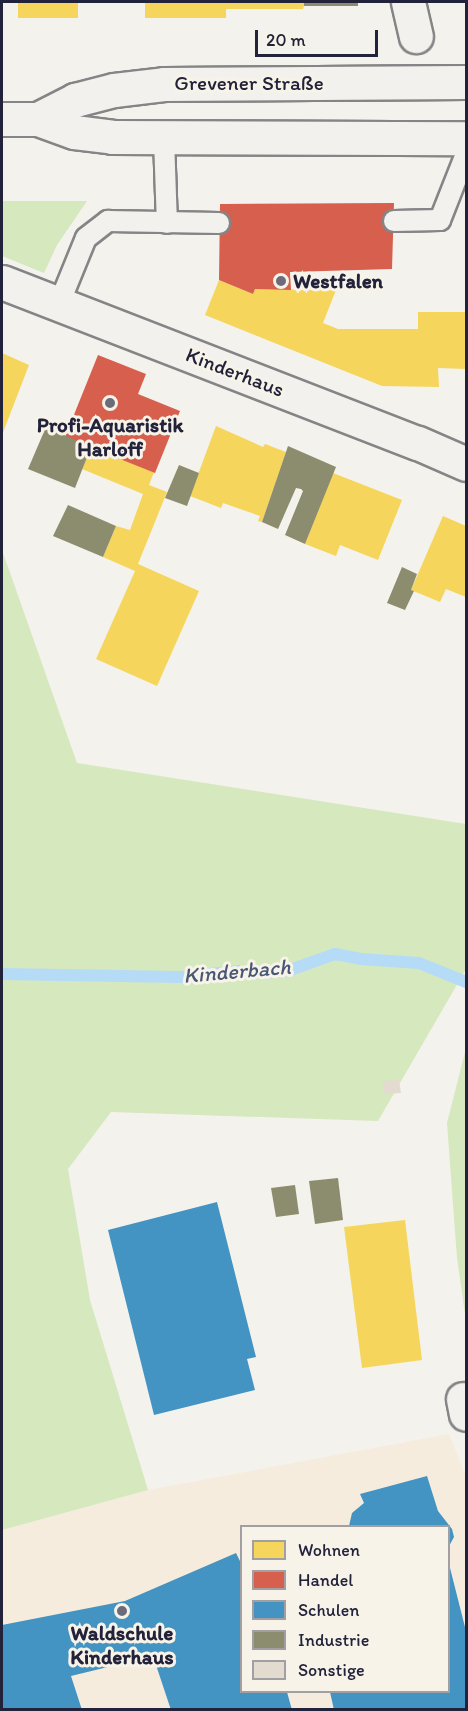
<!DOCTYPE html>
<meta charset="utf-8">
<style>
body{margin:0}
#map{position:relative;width:468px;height:1711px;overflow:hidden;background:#f4f2ec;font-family:Itim,sans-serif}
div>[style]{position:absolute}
.built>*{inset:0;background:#f5ecde}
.green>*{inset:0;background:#d5e8be}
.homes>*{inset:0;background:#f6d55c}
.shops>*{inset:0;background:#d6604d}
.schools>*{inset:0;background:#4393c3}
.industry>*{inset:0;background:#8c8c6e}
.stream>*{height:12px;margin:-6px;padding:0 6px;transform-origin:6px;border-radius:6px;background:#b6dbf6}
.building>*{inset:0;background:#e3dbd0}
.roads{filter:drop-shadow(2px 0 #858486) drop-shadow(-2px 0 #858486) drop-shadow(0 2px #858486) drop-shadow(0 -2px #858486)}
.lane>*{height:20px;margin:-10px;padding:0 10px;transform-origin:10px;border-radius:10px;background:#f2f1ed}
.street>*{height:33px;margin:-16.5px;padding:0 16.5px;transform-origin:16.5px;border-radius:16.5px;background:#f2f1ed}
.secondary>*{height:33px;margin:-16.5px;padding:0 16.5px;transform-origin:16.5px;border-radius:16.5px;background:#f2f1ed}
.dots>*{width:16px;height:16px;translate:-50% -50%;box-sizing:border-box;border:3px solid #f7f3e8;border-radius:50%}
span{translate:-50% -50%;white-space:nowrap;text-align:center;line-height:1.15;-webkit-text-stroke:6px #f7f3e8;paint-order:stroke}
.street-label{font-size:21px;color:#22223b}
.poi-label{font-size:21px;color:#22223b;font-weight:700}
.left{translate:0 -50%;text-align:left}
.water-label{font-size:22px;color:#475775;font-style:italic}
.frame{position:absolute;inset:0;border:3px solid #22223b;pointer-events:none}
.legend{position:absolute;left:240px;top:1525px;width:210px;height:168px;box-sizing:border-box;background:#f7f3e8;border:2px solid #a29fa3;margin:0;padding:8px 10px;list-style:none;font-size:18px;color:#22223b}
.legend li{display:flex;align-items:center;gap:12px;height:30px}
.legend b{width:30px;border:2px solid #a29fa3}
.scale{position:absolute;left:255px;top:30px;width:123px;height:27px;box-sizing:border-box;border:3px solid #22223b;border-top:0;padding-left:8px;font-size:18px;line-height:21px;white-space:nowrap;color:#22223b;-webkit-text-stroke:4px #f7f3e8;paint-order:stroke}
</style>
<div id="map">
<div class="built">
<div style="clip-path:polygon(evenodd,449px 1434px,466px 1476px,466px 1709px,2px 1710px,2px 1530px,148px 1490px,449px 1434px,242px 1526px,448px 1526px,448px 1692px,242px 1692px,242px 1526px)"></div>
</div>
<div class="green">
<div style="clip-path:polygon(2px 201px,87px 201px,57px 245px,44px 273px,2px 256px)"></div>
<div style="clip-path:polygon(2px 550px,77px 763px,466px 824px,466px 969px,378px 1121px,111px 1112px,68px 1169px,90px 1300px,148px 1490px,2px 1530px)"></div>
<div style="clip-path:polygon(466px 1048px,466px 1321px,457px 1258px,447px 1123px)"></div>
</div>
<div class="homes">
<div style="clip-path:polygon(18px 2px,78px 2px,78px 18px,18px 18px)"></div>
<div style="clip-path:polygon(145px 2px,304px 2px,304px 6px,303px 9px,226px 9px,226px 18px,145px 18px)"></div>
<div style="clip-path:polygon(219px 280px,253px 294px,255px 289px,336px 290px,323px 323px,338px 329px,418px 329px,418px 312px,466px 312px,466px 369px,438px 368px,439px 387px,382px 386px,205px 315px)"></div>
<div style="clip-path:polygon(2px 353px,29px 365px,2px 435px)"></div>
<div style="clip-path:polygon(216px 426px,263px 447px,265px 444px,286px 452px,262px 522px,258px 521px,260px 516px,223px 503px,221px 508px,190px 496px)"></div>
<div style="clip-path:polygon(91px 447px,154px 472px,149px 485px,167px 492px,138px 564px,199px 591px,157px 686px,96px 659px,135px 571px,103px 557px,116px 526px,130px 530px,143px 494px,82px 469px)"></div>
<div style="clip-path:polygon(333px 473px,402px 500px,378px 560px,340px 545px,336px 556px,305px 544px)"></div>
<div style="clip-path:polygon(443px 516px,466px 526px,466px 597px,446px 589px,440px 602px,411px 590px)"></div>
<div style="clip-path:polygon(405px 1220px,422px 1360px,362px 1368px,344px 1227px)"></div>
</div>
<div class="shops">
<div style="clip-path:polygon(394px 203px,392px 269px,290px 272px,291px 290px,255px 289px,253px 294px,219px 280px,220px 204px)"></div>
<div style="clip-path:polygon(98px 355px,146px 374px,138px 394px,180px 411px,155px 473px,65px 437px)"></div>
</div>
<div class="schools">
<div style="clip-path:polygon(217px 1202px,256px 1357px,247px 1359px,255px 1390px,154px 1415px,108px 1230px)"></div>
<div style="clip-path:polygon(427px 1476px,438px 1511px,452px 1529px,454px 1537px,448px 1548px,448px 1526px,349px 1526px,352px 1513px,364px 1503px,360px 1494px)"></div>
<div style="clip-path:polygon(236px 1553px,242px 1565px,242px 1692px,287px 1692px,292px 1710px,171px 1710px,153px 1656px,71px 1676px,82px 1710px,2px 1710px,2px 1625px,125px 1601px)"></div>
<div style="clip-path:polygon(449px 1564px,466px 1631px,466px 1710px,334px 1710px,330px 1692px,448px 1692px)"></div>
</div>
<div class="industry">
<div style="clip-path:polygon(304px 2px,358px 2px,358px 6px,304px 6px)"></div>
<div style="clip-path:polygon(46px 427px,91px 447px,75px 488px,28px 469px)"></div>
<div style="clip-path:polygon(288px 446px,336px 467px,305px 544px,285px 535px,303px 491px,301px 489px,296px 488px,278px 529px,262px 522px)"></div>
<div style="clip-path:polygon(179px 465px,199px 473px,187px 506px,165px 498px)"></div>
<div style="clip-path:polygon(68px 505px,116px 526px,103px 557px,53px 536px)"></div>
<div style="clip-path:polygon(402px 567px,417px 574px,411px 590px,414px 591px,405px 610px,387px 603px)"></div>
<div style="clip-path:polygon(338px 1178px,343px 1220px,315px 1224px,309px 1181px)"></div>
<div style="clip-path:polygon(295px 1185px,299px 1214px,276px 1217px,271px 1188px)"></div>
</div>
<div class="stream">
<div style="left:2px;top:974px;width:179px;rotate:1deg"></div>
<div style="left:181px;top:977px;width:58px;rotate:-5.9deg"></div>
<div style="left:239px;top:971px;width:27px;rotate:4deg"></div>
<div style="left:266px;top:973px;width:24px;rotate:-7deg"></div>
<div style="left:290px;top:970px;width:48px;rotate:-19.6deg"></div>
<div style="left:335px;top:954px;width:26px;rotate:11deg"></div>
<div style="left:361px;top:959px;width:58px;rotate:3.9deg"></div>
<div style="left:419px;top:963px;width:51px;rotate:22deg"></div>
</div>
<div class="building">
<div style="clip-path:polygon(399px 1080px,401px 1093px,384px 1094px,383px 1081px)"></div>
</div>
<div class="roads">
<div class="lane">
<div style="left:164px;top:139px;width:84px;rotate:88deg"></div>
<div style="left:394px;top:221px;width:46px;rotate:-1.2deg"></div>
<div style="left:440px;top:220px;width:71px;rotate:-68.5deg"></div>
<div style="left:59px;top:304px;width:71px;rotate:-67.8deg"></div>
<div style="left:86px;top:238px;width:28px;rotate:-38deg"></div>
<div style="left:108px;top:221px;width:111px;rotate:1deg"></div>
</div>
<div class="street">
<div style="left:408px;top:2px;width:35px;rotate:77deg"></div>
<div style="left:2px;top:282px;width:446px;rotate:21.2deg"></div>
<div style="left:418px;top:443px;width:52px;rotate:23.6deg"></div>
<div style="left:463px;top:1399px;width:15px;rotate:79deg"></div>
</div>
<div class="secondary">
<div style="left:2px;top:119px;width:36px"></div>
<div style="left:38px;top:119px;width:38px;rotate:20deg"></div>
<div style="left:74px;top:132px;width:38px;rotate:7deg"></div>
<div style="left:112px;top:137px;width:354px;rotate:0.2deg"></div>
<div style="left:38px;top:119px;width:42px;rotate:-27.2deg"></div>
<div style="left:75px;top:100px;width:40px;rotate:-14.4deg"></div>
<div style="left:114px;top:90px;width:50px;rotate:-6.8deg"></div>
<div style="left:164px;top:84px;width:302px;rotate:-0.4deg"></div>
</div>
</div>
<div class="dots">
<div style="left:281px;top:281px;background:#6c6b79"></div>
<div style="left:110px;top:403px;background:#6c6b79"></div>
<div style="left:122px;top:1611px;background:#6c6b79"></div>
</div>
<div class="street-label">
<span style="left:249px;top:83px">Grevener Straße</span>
<span style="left:235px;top:372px;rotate:21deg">Kinderhaus</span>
</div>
<div class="poi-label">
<span class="left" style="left:293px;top:281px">Westfalen</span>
<span style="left:110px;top:437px">Profi-Aquaristik<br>Harloff</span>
<span style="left:122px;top:1645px">Waldschule<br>Kinderhaus</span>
</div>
<div class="water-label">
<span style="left:237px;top:971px;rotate:-5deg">Kinderbach</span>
</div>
<div class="frame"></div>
<ul class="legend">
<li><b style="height:16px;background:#f6d55c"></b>Wohnen</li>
<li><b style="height:16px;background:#d6604d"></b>Handel</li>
<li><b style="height:16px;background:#4393c3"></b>Schulen</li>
<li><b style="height:16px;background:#8c8c6e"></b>Industrie</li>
<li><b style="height:16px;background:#e3dbd0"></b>Sonstige</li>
</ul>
<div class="scale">20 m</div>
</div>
